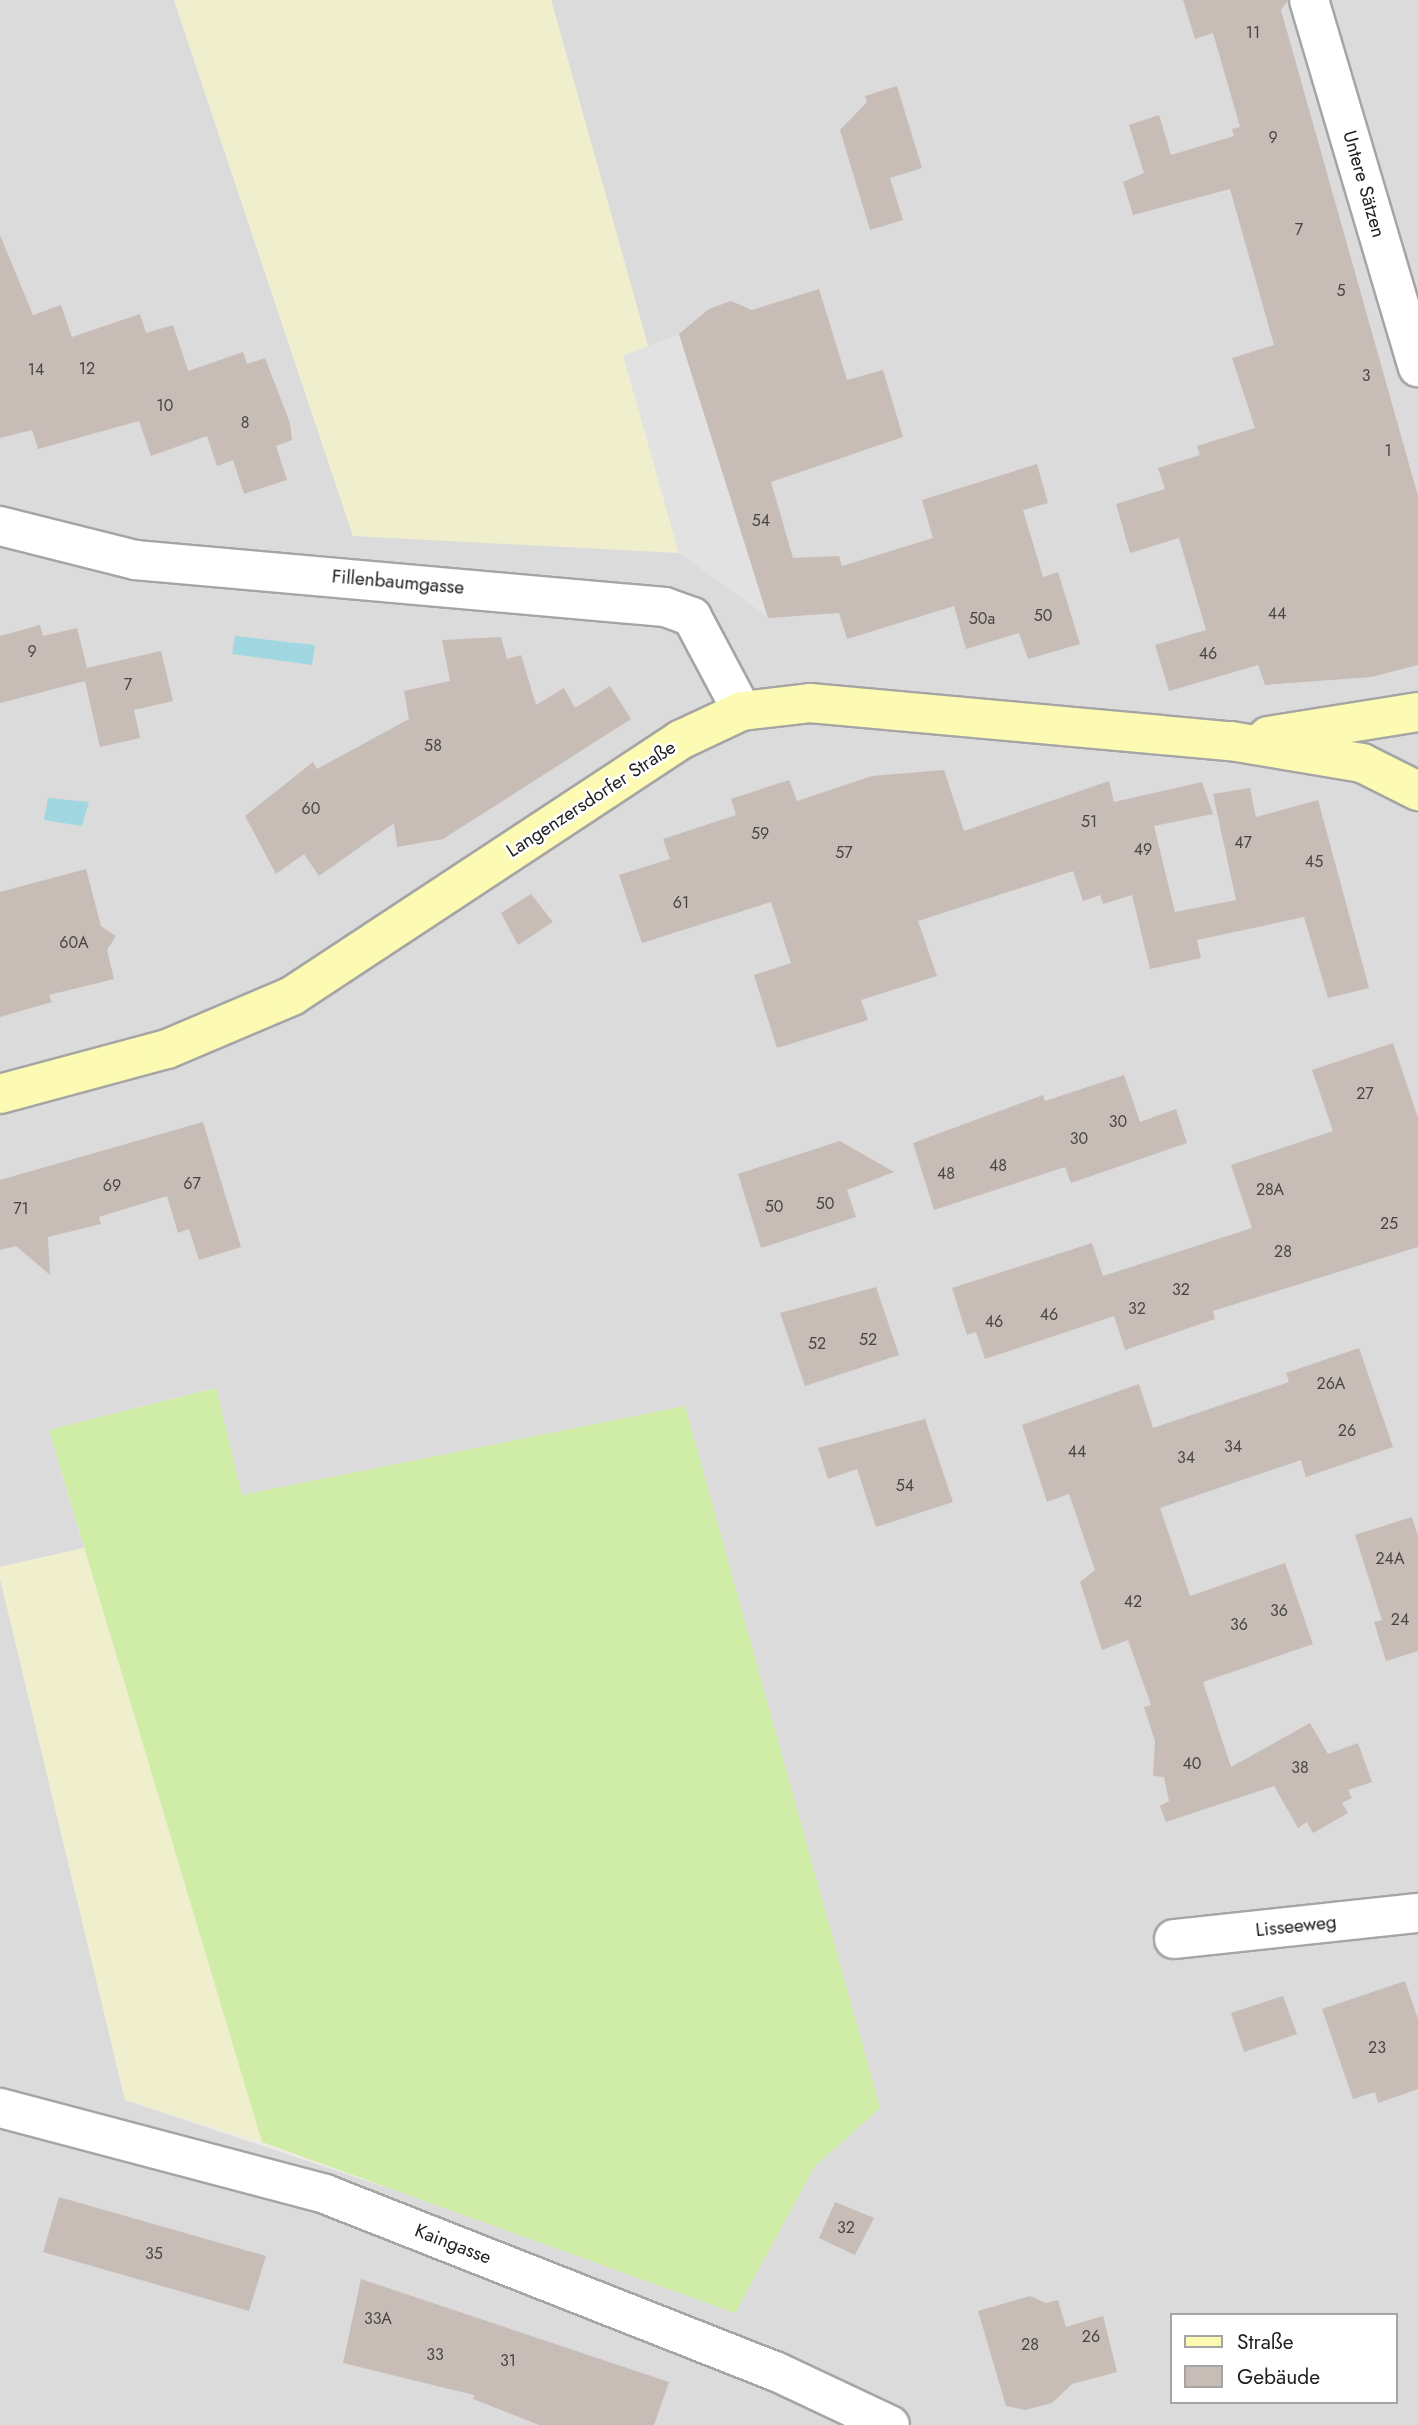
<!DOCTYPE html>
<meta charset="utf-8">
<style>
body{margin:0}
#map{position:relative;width:1418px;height:2425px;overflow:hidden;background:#efeae3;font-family:Jost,sans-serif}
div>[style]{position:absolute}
.residential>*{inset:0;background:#dcdbdb}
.farmland>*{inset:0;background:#f0efcd}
.grass>*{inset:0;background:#cfeda6}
.parking>*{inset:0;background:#e2e2e2}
.water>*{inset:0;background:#a1d7e0}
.building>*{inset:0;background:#c7bcb6}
.roads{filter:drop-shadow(2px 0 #a5a5a5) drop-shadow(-2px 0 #a5a5a5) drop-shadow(0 2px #a5a5a5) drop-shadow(0 -2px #a5a5a5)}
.minor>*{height:38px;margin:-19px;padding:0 19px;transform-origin:19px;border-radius:19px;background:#fff}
.secondary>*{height:38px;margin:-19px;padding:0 19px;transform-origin:19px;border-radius:19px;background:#fdfbb3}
span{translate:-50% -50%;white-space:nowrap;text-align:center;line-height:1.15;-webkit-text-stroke:5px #fff;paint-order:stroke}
.number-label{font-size:16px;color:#484644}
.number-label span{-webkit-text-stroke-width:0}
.street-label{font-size:19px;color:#1e1e1e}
.legend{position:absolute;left:1170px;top:2313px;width:228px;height:91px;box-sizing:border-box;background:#fff;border:2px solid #a5a5a5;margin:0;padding:9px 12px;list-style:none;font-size:21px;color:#1e1e1e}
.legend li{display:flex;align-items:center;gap:14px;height:35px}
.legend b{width:35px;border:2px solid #a5a5a5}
</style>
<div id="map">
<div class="residential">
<div style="clip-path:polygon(evenodd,0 0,174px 0,353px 536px,648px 346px,551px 0,1418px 0,1418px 2425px,0 2425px,0 1578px,125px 2100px,565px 2247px,735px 2313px,814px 2167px,880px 2108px,685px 1407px,242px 1495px,215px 1388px,49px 1430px,84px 1548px,0 1567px,0 0,1171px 2315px,1395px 2315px,1395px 2402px,1171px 2402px,1171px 2315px)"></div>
</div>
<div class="farmland">
<div style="clip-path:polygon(174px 0,551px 0,648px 346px,624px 356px,679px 553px,353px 536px)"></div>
<div style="clip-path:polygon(84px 1548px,262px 2142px,125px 2100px,0 1578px,0 1567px)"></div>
</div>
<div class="grass">
<div style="clip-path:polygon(216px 1388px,242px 1495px,685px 1406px,880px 2108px,814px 2167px,735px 2313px,262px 2142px,49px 1430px)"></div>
</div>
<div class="parking">
<div style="clip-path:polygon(679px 334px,768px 617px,679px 553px,623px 356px)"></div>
</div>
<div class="water">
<div style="clip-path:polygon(235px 636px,315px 645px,312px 665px,232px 654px)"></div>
<div style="clip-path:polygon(48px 798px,89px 802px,82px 826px,44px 820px)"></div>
</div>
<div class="building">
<div style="clip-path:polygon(1183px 0,1288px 0,1281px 10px,1418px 496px,1418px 665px,1371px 677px,1265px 685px,1258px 665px,1169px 691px,1155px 645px,1206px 630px,1179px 538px,1130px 553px,1116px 504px,1165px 489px,1158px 468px,1200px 455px,1197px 446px,1255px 428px,1232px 358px,1274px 345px,1230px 189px,1133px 215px,1123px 182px,1144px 173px,1129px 125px,1159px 115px,1171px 155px,1234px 136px,1232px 129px,1240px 127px,1213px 33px,1195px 39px)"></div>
<div style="clip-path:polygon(897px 86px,922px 168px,890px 178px,903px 220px,870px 230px,840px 130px,867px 102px,865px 96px)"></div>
<div style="clip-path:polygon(0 235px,33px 315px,61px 305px,72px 337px,140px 314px,146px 333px,173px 325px,188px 371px,243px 352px,247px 364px,265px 358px,290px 423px,292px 440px,276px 446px,287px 480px,244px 494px,233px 460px,217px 466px,207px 436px,151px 456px,139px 421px,38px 449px,32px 430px,0 438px)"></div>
<div style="clip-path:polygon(819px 289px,847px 380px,883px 370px,903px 437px,771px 482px,793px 558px,839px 556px,842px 566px,933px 538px,922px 500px,1037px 464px,1048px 503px,1023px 510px,1043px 577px,1058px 572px,1080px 644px,1028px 659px,1019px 633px,966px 649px,954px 606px,847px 639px,839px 613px,768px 618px,679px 334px,709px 309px,731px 301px,752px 310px)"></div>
<div style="clip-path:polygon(40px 625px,43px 636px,77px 628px,87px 668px,161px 651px,173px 701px,134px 710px,140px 738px,100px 747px,85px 681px,0 703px,0 636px)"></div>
<div style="clip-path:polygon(501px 637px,507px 659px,521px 655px,536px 705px,564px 688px,575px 708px,610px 686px,631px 719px,443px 839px,397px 847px,394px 823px,319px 876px,304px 854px,276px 874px,245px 816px,313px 762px,317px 769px,409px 719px,404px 691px,450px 681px,442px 640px)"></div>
<div style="clip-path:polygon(944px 770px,964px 831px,1109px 781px,1114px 802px,1202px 782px,1213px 814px,1154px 826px,1175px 912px,1236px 900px,1213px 794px,1250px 788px,1256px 817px,1318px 800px,1369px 988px,1328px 998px,1304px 917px,1197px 940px,1201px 958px,1150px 969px,1132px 895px,1103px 904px,1100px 895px,1083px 901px,1073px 871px,918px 921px,937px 976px,861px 1000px,868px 1020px,777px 1048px,754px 975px,791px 963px,771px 902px,642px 943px,619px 875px,670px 859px,663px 839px,736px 815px,731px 799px,789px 780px,797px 801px,872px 776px)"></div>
<div style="clip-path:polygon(86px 869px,101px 926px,116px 936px,107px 950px,114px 979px,49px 995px,52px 1002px,0 1017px,0 892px)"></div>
<div style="clip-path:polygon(531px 894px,553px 922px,518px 945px,501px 913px)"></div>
<div style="clip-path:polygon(1393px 1043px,1418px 1118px,1418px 1247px,1213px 1311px,1215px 1319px,1125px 1350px,1114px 1316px,985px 1359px,976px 1332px,967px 1335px,952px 1288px,1092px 1243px,1103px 1276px,1252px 1228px,1231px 1165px,1333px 1131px,1312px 1070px)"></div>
<div style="clip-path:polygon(1124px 1075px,1140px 1122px,1176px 1109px,1187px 1143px,1071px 1183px,1065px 1167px,934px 1210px,913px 1143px,1043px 1095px,1045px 1101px)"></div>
<div style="clip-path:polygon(203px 1122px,241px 1247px,199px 1260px,189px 1229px,178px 1233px,167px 1196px,99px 1217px,101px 1224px,48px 1237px,50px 1275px,16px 1246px,0 1250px,0 1180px)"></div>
<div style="clip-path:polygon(840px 1141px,894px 1172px,847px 1190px,856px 1217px,761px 1248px,738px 1174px)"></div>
<div style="clip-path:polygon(876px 1287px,899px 1355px,805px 1386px,780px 1313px)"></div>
<div style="clip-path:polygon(1359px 1348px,1393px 1447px,1306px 1477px,1301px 1460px,1160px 1508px,1190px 1596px,1285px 1563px,1313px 1644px,1203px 1682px,1231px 1767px,1310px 1723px,1328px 1754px,1358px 1743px,1372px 1782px,1348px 1790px,1352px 1798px,1342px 1803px,1348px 1813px,1313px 1833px,1307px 1822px,1298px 1828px,1274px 1786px,1166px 1822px,1160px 1806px,1169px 1801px,1164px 1777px,1153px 1776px,1155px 1741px,1144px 1707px,1151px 1705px,1128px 1640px,1102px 1650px,1080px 1582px,1095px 1570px,1069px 1494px,1047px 1502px,1022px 1425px,1139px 1384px,1153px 1428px,1289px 1382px,1286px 1373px)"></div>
<div style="clip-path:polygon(925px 1419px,953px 1502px,876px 1527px,857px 1469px,828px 1479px,818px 1448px)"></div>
<div style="clip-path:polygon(1412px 1517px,1418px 1536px,1418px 1651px,1386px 1661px,1374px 1622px,1382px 1620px,1355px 1535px)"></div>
<div style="clip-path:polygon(1405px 1981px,1418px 2019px,1418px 2089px,1378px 2103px,1375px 2092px,1353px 2099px,1322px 2009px)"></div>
<div style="clip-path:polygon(1283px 1996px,1297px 2034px,1244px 2052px,1231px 2013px)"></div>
<div style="clip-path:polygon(59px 2197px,266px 2256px,249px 2311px,43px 2252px)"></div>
<div style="clip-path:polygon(835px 2202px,874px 2218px,855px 2255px,819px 2238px)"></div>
<div style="clip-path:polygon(361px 2279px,669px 2382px,654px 2425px,539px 2425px,473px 2399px,474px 2395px,343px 2363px)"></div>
<div style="clip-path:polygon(1030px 2296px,1046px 2303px,1058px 2300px,1066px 2327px,1103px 2316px,1117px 2372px,1072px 2384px,1052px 2403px,1025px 2410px,1006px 2406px,978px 2311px)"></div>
</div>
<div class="roads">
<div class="minor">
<div style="left:1309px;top:0;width:383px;rotate:73.5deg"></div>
<div style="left:0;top:526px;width:139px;rotate:14.1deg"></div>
<div style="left:135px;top:560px;width:532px;rotate:5.07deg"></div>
<div style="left:665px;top:607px;width:29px;rotate:20deg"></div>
<div style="left:692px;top:617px;width:106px;rotate:62deg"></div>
<div style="left:1174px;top:1939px;width:245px;rotate:-6.1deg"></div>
<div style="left:0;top:2108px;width:336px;rotate:14.8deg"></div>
<div style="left:325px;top:2194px;width:484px;rotate:21.5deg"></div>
<div style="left:775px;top:2371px;width:127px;rotate:25.2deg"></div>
</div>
<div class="secondary">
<div style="left:1268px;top:736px;width:152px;rotate:-9.1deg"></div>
<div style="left:0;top:1094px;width:173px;rotate:-15.1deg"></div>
<div style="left:167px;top:1049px;width:136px;rotate:-23deg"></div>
<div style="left:292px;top:996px;width:465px;rotate:-33.4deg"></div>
<div style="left:680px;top:740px;width:68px;rotate:-25.1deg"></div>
<div style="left:742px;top:711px;width:68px;rotate:-6.7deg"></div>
<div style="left:810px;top:703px;width:423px;rotate:5.2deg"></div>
<div style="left:1231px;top:741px;width:133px;rotate:9.5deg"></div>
<div style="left:1362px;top:763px;width:63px;rotate:26.6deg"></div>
</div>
</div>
<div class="number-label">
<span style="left:1253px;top:33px">11</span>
<span style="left:1273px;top:138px">9</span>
<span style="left:1299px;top:230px">7</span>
<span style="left:1341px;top:291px">5</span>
<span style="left:87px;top:369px">12</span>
<span style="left:36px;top:370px">14</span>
<span style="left:1366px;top:376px">3</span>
<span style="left:165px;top:406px">10</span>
<span style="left:245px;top:423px">8</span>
<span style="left:1388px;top:451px">1</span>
<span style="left:761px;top:521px">54</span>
<span style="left:1277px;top:614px">44</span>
<span style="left:1043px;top:616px">50</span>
<span style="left:982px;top:619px">50a</span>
<span style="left:32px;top:652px">9</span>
<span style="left:1208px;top:654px">46</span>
<span style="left:128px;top:685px">7</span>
<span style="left:433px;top:746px">58</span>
<span style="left:311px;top:809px">60</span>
<span style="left:1089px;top:822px">51</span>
<span style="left:760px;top:834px">59</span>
<span style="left:1243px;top:843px">47</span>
<span style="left:1143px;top:850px">49</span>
<span style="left:844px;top:853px">57</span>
<span style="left:1314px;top:862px">45</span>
<span style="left:681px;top:903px">61</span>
<span style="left:74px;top:943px">60A</span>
<span style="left:1365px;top:1094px">27</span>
<span style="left:1118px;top:1122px">30</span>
<span style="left:1079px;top:1139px">30</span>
<span style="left:998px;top:1166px">48</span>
<span style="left:946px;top:1174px">48</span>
<span style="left:192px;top:1184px">67</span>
<span style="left:112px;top:1186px">69</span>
<span style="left:1270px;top:1190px">28A</span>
<span style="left:825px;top:1204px">50</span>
<span style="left:774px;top:1207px">50</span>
<span style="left:21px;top:1209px">71</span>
<span style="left:1389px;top:1224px">25</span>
<span style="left:1283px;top:1252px">28</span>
<span style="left:1181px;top:1290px">32</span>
<span style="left:1137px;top:1309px">32</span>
<span style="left:1049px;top:1315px">46</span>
<span style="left:994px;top:1322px">46</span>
<span style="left:868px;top:1340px">52</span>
<span style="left:817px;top:1344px">52</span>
<span style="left:1331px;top:1384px">26A</span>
<span style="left:1347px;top:1431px">26</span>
<span style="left:1233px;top:1447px">34</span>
<span style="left:1077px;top:1452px">44</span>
<span style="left:1186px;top:1458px">34</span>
<span style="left:905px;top:1486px">54</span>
<span style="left:1390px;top:1559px">24A</span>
<span style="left:1133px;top:1602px">42</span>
<span style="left:1279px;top:1611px">36</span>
<span style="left:1400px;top:1620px">24</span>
<span style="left:1239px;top:1625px">36</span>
<span style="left:1192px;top:1764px">40</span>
<span style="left:1300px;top:1768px">38</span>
<span style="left:1377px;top:2048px">23</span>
<span style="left:846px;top:2228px">32</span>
<span style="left:154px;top:2254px">35</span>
<span style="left:378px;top:2319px">33A</span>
<span style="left:1091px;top:2337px">26</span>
<span style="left:1030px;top:2345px">28</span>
<span style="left:435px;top:2355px">33</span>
<span style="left:508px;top:2361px">31</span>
</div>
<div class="street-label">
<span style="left:1364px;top:184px;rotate:74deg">Untere Sätzen</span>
<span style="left:398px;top:582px;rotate:5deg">Fillenbaumgasse</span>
<span style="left:591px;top:799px;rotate:-33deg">Langenzersdorfer Straße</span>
<span style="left:1296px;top:1926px;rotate:-6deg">Lisseeweg</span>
<span style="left:453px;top:2244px;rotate:21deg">Kaingasse</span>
</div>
<ul class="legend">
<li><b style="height:9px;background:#fdfbb3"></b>Straße</li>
<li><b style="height:19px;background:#c7bcb6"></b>Gebäude</li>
</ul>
</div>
